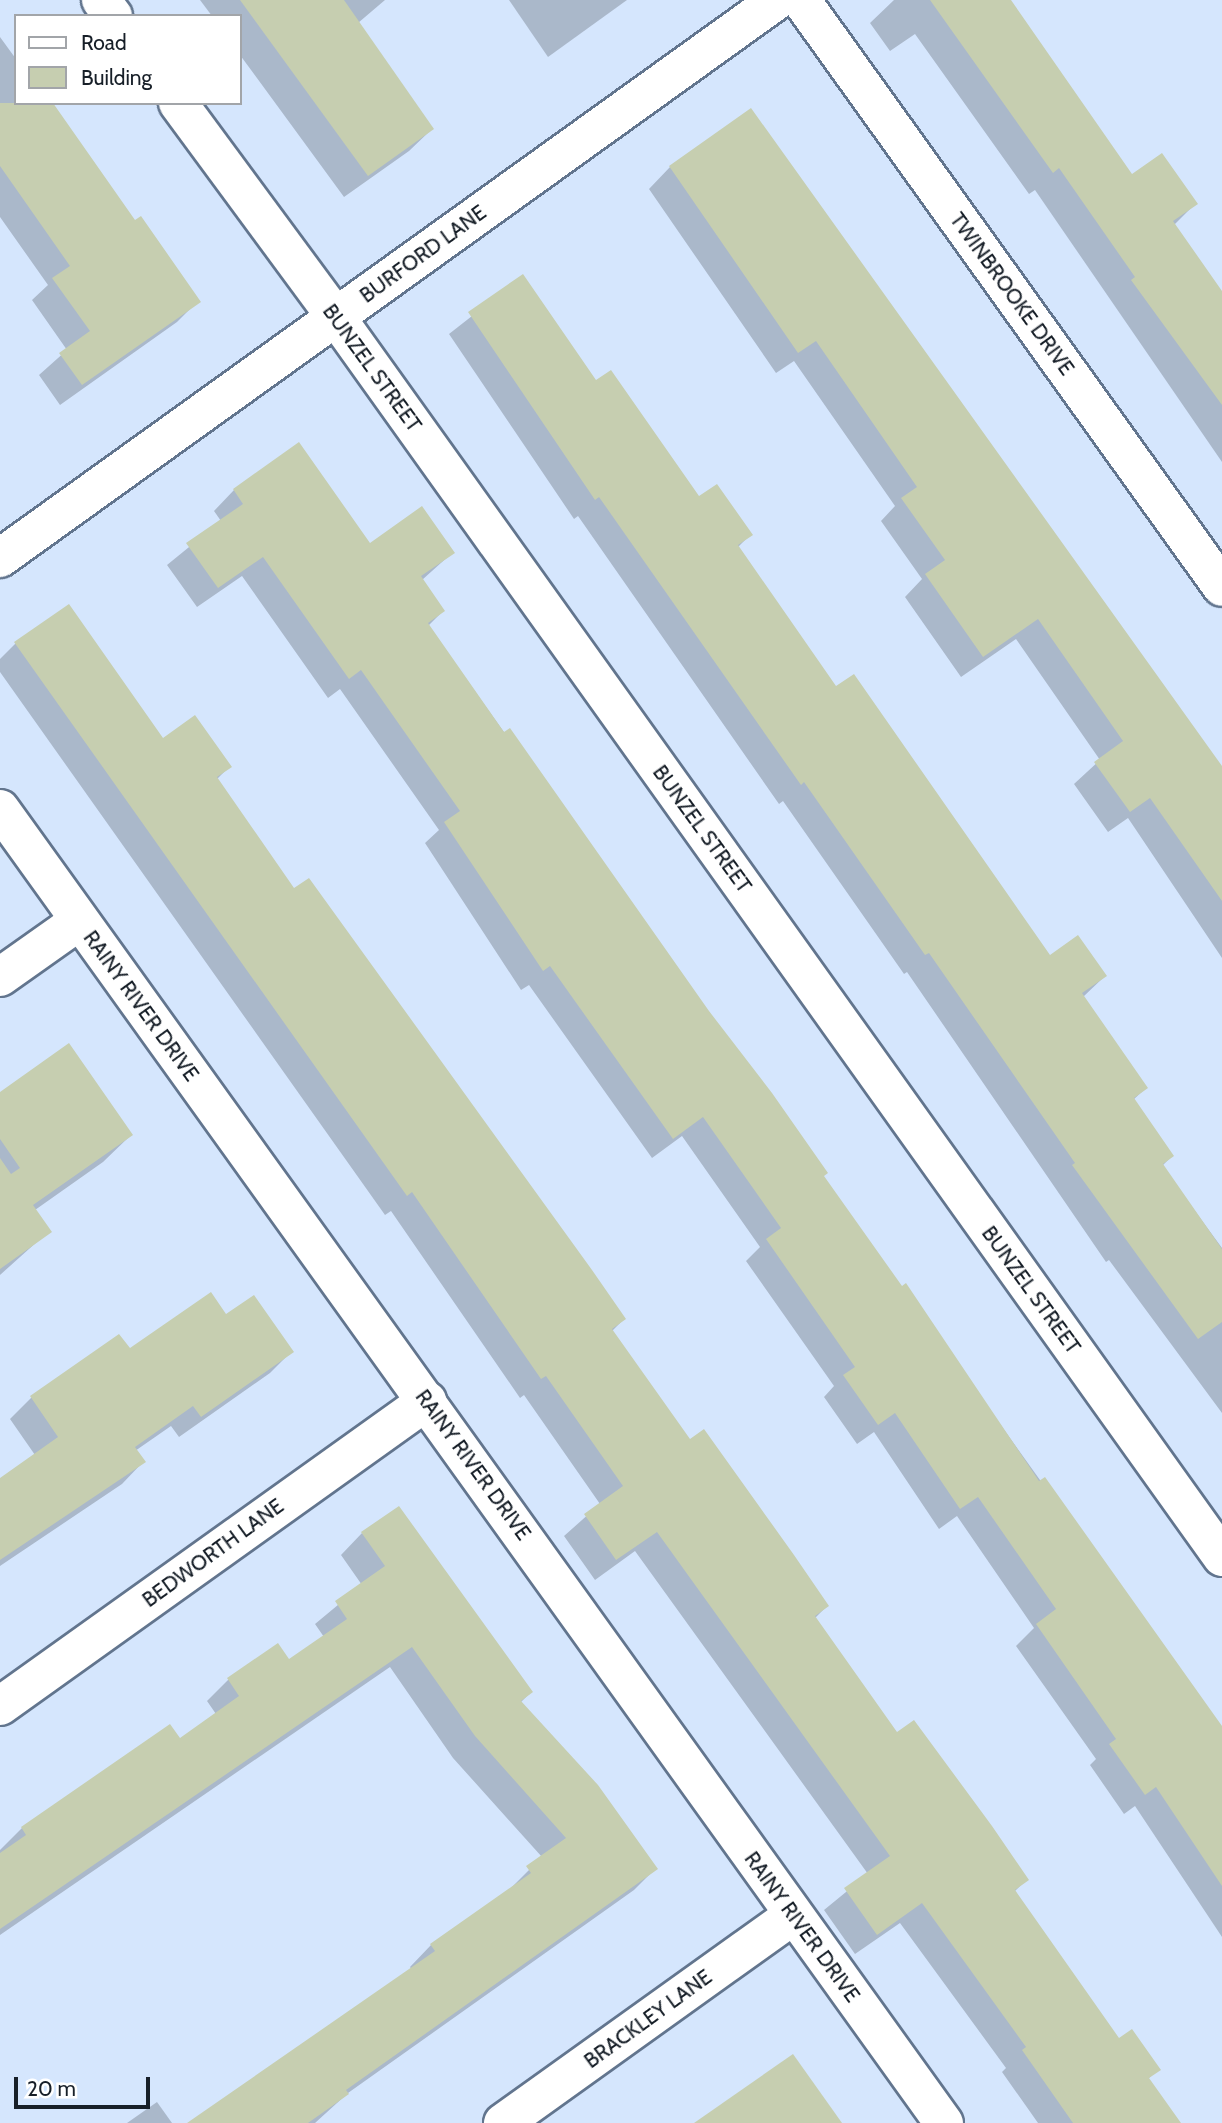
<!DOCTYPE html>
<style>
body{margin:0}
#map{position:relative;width:1222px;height:2123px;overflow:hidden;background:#d5e6fd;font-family:Cabin,sans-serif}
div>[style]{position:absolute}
.shadow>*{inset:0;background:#0003}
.building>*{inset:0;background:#c6ceb0}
.roads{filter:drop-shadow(2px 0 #62758e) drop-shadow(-2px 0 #62758e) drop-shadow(0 2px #62758e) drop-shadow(0 -2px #62758e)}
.street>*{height:38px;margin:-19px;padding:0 19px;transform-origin:19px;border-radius:19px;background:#fff}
span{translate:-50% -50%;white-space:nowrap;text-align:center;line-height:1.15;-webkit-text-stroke:5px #fff;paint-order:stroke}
.street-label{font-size:21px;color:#171f28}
.legend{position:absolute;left:14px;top:14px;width:228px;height:91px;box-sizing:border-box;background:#fff;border:2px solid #a2a5a9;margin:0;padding:9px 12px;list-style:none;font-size:21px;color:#171f28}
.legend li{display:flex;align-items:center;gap:14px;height:35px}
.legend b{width:35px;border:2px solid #a2a5a9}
.scale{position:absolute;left:14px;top:2077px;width:136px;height:32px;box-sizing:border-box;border:4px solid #171f28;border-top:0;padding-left:9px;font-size:21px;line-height:24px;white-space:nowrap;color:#171f28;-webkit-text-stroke:5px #fff;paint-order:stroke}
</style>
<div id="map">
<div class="shadow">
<div style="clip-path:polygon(200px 0,385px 0,358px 23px,432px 129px,409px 151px,344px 197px,240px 55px,240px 16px,212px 16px)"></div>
<div style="clip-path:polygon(509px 0,627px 0,548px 57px)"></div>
<div style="clip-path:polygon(894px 0,1009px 0,1131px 177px,1195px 204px,1174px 225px,1222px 294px,1222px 462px,1035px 190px,1029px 194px,915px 34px,890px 51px,870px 23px)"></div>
<div style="clip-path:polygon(0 37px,16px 59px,16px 103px,135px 222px,198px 301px,177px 322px,60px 405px,39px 375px,67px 350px,32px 300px,48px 285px,0 217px)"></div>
<div style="clip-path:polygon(751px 111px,1222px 771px,1222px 958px,1128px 818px,1108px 832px,1074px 784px,1100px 760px,1016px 639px,961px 677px,905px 597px,922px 579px,881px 521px,895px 506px,794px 361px,776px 373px,649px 189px,670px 167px)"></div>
<div style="clip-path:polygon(523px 276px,595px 383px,699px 498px,750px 535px,737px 548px,836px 689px,1050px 957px,1105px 976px,1083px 997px,1146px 1088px,1133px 1100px,1172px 1156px,1162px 1166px,1222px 1248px,1222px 1413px,1109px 1260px,1106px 1262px,907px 972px,904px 974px,783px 801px,779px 804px,578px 516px,574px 519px,449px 334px)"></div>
<div style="clip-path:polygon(299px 445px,369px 545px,452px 553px,422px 580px,443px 611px,428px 626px,1222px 1734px,1222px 1937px,1135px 1806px,1124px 1814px,1090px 1765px,1096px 1759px,1016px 1646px,1034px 1628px,957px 1516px,939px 1529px,874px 1432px,857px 1444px,824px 1397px,834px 1386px,746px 1261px,760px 1247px,682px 1136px,652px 1158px,529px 985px,521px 990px,425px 843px,439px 830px,340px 689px,328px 698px,242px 576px,197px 607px,167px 565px,221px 521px,214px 511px,234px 490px)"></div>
<div style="clip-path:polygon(16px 643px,162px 740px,229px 767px,216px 780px,294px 891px,624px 1319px,612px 1331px,689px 1442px,827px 1606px,815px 1618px,896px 1735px,1027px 1879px,1014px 1892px,1119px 2041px,1158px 2069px,1148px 2079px,1179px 2123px,1038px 2123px,1002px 2072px,1006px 2068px,900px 1923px,855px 1954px,824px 1910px,868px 1874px,635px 1551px,595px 1580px,564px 1536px,600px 1504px,524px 1395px,520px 1398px,391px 1211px,385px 1215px,0 672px,0 659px)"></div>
<div style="clip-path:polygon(0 1094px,131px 1135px,103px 1162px,35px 1210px,49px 1231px,0 1275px)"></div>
<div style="clip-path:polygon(226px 1316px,291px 1352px,270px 1373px,179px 1437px,171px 1426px,135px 1451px,143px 1462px,122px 1484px,0 1566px,0 1479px,35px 1455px,10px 1419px,31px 1398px,119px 1336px,129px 1351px)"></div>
<div style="clip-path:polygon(362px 1533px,531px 1692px,520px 1703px,655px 1869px,634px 1890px,348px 2093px,315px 2123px,190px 2123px,412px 1970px,410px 1967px,431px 1945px,508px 1891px,542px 1857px,453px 1758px,390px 1667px,0 1935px,0 1850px,22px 1828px,170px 1726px,179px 1740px,216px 1714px,207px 1701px,228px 1680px,289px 1662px,324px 1637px,315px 1624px,362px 1585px,341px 1555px)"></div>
<div style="clip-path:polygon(157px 2102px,172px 2123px,127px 2123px)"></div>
</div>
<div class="building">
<div style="clip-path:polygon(240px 0,344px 0,434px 129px,368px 176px)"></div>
<div style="clip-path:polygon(930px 0,1011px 0,1132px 174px,1162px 153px,1198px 204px,1173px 221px,1222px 291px,1222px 405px,1131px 280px,1135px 277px,1059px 168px,1053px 173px)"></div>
<div style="clip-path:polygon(0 103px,53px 103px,135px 220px,141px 216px,201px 302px,82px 385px,59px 353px,90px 331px,52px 278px,70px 266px,0 166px)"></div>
<div style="clip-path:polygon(751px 108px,1222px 766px,1222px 901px,1150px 798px,1130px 812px,1094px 762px,1123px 741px,1038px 619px,983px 657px,925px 574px,945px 560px,901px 498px,917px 487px,816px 341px,798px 353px,669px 166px)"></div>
<div style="clip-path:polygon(523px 274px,596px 380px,611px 370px,699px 496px,717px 484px,753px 535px,738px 545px,836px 686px,854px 674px,1050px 955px,1078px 935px,1107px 976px,1082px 993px,1148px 1088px,1134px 1098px,1174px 1156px,1163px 1164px,1222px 1249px,1222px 1322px,1198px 1339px,1072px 1165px,1075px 1163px,929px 953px,925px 955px,804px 782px,801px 785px,599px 497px,595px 500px,468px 312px)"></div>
<div style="clip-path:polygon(299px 442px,370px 543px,422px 506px,455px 553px,421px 576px,445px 611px,428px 623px,504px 732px,510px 728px,709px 1011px,772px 1093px,828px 1173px,824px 1176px,902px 1286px,906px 1283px,1039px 1481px,1045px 1477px,1222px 1726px,1222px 1886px,1156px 1787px,1145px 1795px,1109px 1744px,1116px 1739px,1036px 1624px,1056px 1609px,978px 1497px,960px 1509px,895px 1413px,878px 1425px,843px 1375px,855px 1367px,766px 1239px,781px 1228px,703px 1117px,673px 1139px,550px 966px,543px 971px,444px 822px,460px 811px,361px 670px,349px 679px,263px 557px,218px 588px,186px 543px,243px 504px,233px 489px)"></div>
<div style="clip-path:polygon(69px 604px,163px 738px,195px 715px,232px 767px,217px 777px,294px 888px,309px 878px,592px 1270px,626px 1319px,612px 1329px,690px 1439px,704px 1429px,794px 1555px,829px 1606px,815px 1616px,897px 1732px,914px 1720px,992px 1826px,1029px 1880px,1015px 1890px,1119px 2038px,1132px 2029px,1161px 2070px,1149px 2078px,1181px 2123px,1073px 2123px,1022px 2050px,1026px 2047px,922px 1903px,877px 1935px,844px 1888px,890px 1856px,657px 1532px,616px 1560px,584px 1514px,623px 1486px,546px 1376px,541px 1379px,412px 1192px,407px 1196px,14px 642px)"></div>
<div style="clip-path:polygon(69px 1043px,133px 1135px,33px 1205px,52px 1232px,0 1269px,0 1158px,11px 1174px,20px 1168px,0 1139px,0 1092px)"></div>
<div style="clip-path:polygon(211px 1292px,226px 1314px,254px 1295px,294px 1352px,201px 1417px,193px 1406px,135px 1447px,146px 1462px,0 1560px,0 1478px,58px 1437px,30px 1396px,119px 1334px,130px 1348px)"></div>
<div style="clip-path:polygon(399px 1506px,533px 1692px,521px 1701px,598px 1785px,658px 1869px,346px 2090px,349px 2094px,308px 2123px,187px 2123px,435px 1951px,430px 1944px,531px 1873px,526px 1866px,566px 1838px,475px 1736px,412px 1647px,0 1929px,0 1853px,26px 1835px,21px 1827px,170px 1724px,180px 1738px,239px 1696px,227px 1678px,278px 1643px,289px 1659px,347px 1619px,335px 1601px,385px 1566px,361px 1532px)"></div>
<div style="clip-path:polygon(793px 2054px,842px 2123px,694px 2123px)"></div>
</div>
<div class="roads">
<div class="street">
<div style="left:101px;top:0;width:20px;rotate:53deg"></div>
<div style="left:801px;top:0;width:722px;rotate:54.35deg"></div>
<div style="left:178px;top:103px;width:266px;rotate:53.6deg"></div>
<div style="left:336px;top:317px;width:1524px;rotate:54.45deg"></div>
<div style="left:0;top:558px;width:957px;rotate:-35.68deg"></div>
<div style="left:0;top:809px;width:1618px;rotate:54.31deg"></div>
<div style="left:0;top:977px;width:97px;rotate:-35.3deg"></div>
<div style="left:0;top:1706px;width:525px;rotate:-35.54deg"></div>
<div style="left:503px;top:2123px;width:357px;rotate:-35.6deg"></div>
</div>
</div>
<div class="street-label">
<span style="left:423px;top:254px;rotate:-36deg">BURFORD LANE</span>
<span style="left:1012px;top:294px;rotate:54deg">TWINBROOKE DRIVE</span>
<span style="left:372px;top:368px;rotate:54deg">BUNZEL STREET</span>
<span style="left:702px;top:829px;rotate:54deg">BUNZEL STREET</span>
<span style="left:141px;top:1006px;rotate:54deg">RAINY RIVER DRIVE</span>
<span style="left:1031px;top:1290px;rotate:54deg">BUNZEL STREET</span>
<span style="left:473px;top:1465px;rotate:54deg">RAINY RIVER DRIVE</span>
<span style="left:213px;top:1553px;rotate:-36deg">BEDWORTH LANE</span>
<span style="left:802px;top:1927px;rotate:54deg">RAINY RIVER DRIVE</span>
<span style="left:648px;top:2019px;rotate:-36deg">BRACKLEY LANE</span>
</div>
<ul class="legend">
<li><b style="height:9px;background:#fff"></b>Road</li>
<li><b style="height:19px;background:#c6ceb0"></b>Building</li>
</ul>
<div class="scale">20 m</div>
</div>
